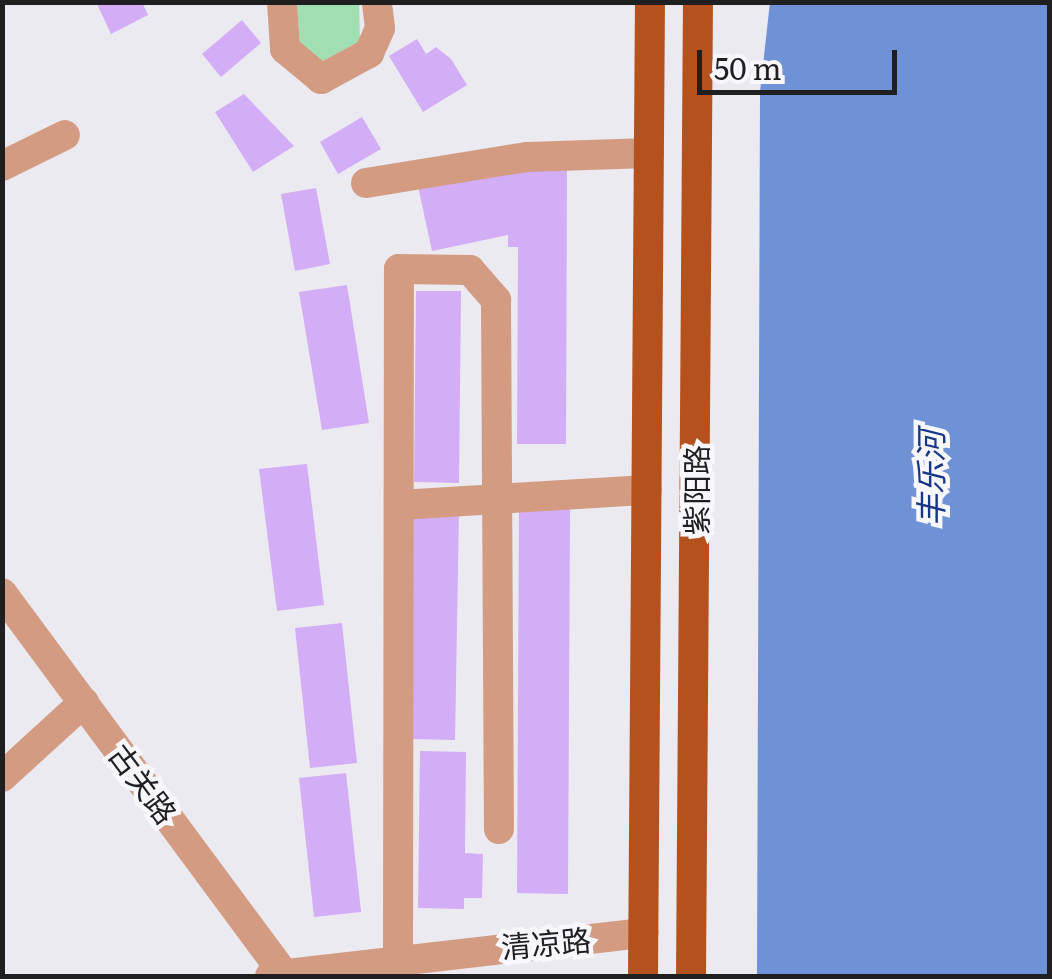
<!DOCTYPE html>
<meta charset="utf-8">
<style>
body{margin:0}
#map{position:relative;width:1052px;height:979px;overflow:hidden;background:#ebeaf0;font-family:Literata,"Noto Sans SC",serif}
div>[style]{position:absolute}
.green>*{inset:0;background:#a1dfb2}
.water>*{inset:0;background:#6f91d5}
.building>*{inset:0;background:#d3adf6}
.minor>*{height:30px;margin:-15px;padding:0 15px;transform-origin:15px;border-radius:15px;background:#d39b82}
.major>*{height:30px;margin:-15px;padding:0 15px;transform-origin:15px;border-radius:15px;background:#b5511c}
span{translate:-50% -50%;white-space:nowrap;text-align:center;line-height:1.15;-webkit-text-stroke:9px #f8f7fd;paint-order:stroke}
.street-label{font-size:30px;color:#1f1f21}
.water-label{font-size:32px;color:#153786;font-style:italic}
.frame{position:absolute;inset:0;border:5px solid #1f1f21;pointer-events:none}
.scale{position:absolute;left:697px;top:50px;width:200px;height:45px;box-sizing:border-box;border:5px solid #1f1f21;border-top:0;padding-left:12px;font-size:30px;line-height:35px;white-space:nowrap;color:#1f1f21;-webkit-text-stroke:8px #f8f7fd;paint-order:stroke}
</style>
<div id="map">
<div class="green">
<div style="clip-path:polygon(297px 3px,359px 3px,360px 41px,319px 63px,300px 53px)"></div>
</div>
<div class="water">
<div style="clip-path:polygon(770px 2px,1049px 3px,1049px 976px,757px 976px,760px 92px)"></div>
</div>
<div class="building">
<div style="clip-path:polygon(96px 2px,142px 2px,148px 15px,111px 34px)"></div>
<div style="clip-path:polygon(242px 20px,261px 43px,221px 77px,202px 54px)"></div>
<div style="clip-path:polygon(417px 39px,426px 54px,436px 47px,451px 59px,467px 85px,423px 112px,389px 56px)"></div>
<div style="clip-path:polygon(244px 94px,294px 146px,253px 172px,215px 112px)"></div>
<div style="clip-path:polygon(362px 117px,381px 149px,338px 174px,320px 142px)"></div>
<div style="clip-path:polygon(508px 168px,567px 168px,566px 444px,517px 444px,518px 247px,508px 247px,508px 235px,432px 251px,418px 186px)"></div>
<div style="clip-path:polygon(316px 188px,330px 264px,295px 271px,281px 194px)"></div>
<div style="clip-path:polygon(347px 285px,369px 423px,322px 430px,299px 292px)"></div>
<div style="clip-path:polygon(416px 291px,461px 291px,459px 483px,414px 482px)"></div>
<div style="clip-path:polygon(307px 464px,324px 605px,277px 611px,259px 469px)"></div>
<div style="clip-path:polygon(519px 508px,570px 508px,568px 894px,517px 893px)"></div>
<div style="clip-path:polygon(413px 511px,459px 512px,455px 740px,410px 739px)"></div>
<div style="clip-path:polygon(342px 623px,357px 763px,310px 768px,295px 628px)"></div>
<div style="clip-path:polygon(420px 751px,466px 752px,465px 853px,483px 854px,482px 898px,464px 898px,464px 909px,418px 908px)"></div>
<div style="clip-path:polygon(346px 773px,361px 912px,314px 917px,299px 778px)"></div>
</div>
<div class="minor">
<div style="left:282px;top:2px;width:47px;rotate:86.3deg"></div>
<div style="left:285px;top:49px;width:47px;rotate:39.8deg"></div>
<div style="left:321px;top:79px;width:55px;rotate:-28.4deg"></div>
<div style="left:369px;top:53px;width:27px;rotate:-66deg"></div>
<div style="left:380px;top:28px;width:26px;rotate:-97deg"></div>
<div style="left:2px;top:166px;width:70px;rotate:-26.2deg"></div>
<div style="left:366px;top:183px;width:163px;rotate:-9.2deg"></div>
<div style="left:527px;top:157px;width:122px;rotate:-1.9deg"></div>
<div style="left:399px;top:505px;width:248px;rotate:-3.5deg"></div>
<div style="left:2px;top:593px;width:474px;rotate:53.5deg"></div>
<div style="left:2px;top:777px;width:111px;rotate:-42.4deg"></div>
<div style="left:398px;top:957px;width:688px;rotate:-89.92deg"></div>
<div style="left:399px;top:269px;width:71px;rotate:0.8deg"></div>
<div style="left:470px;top:270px;width:40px;rotate:49deg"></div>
<div style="left:496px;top:300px;width:529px;rotate:89.68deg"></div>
<div style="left:270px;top:976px;width:376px;rotate:-6.6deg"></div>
</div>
<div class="major">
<div style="left:643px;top:976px;width:974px;rotate:-89.59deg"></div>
<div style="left:691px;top:976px;width:974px;rotate:-89.59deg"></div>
</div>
<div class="street-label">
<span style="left:695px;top:490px;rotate:-90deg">紫阳路</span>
<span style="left:144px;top:783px;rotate:53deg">古关路</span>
<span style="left:546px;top:942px;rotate:-5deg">清凉路</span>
</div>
<div class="water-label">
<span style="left:929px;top:478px;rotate:-90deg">丰乐河</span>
</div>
<div class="frame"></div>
<div class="scale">50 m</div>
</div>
